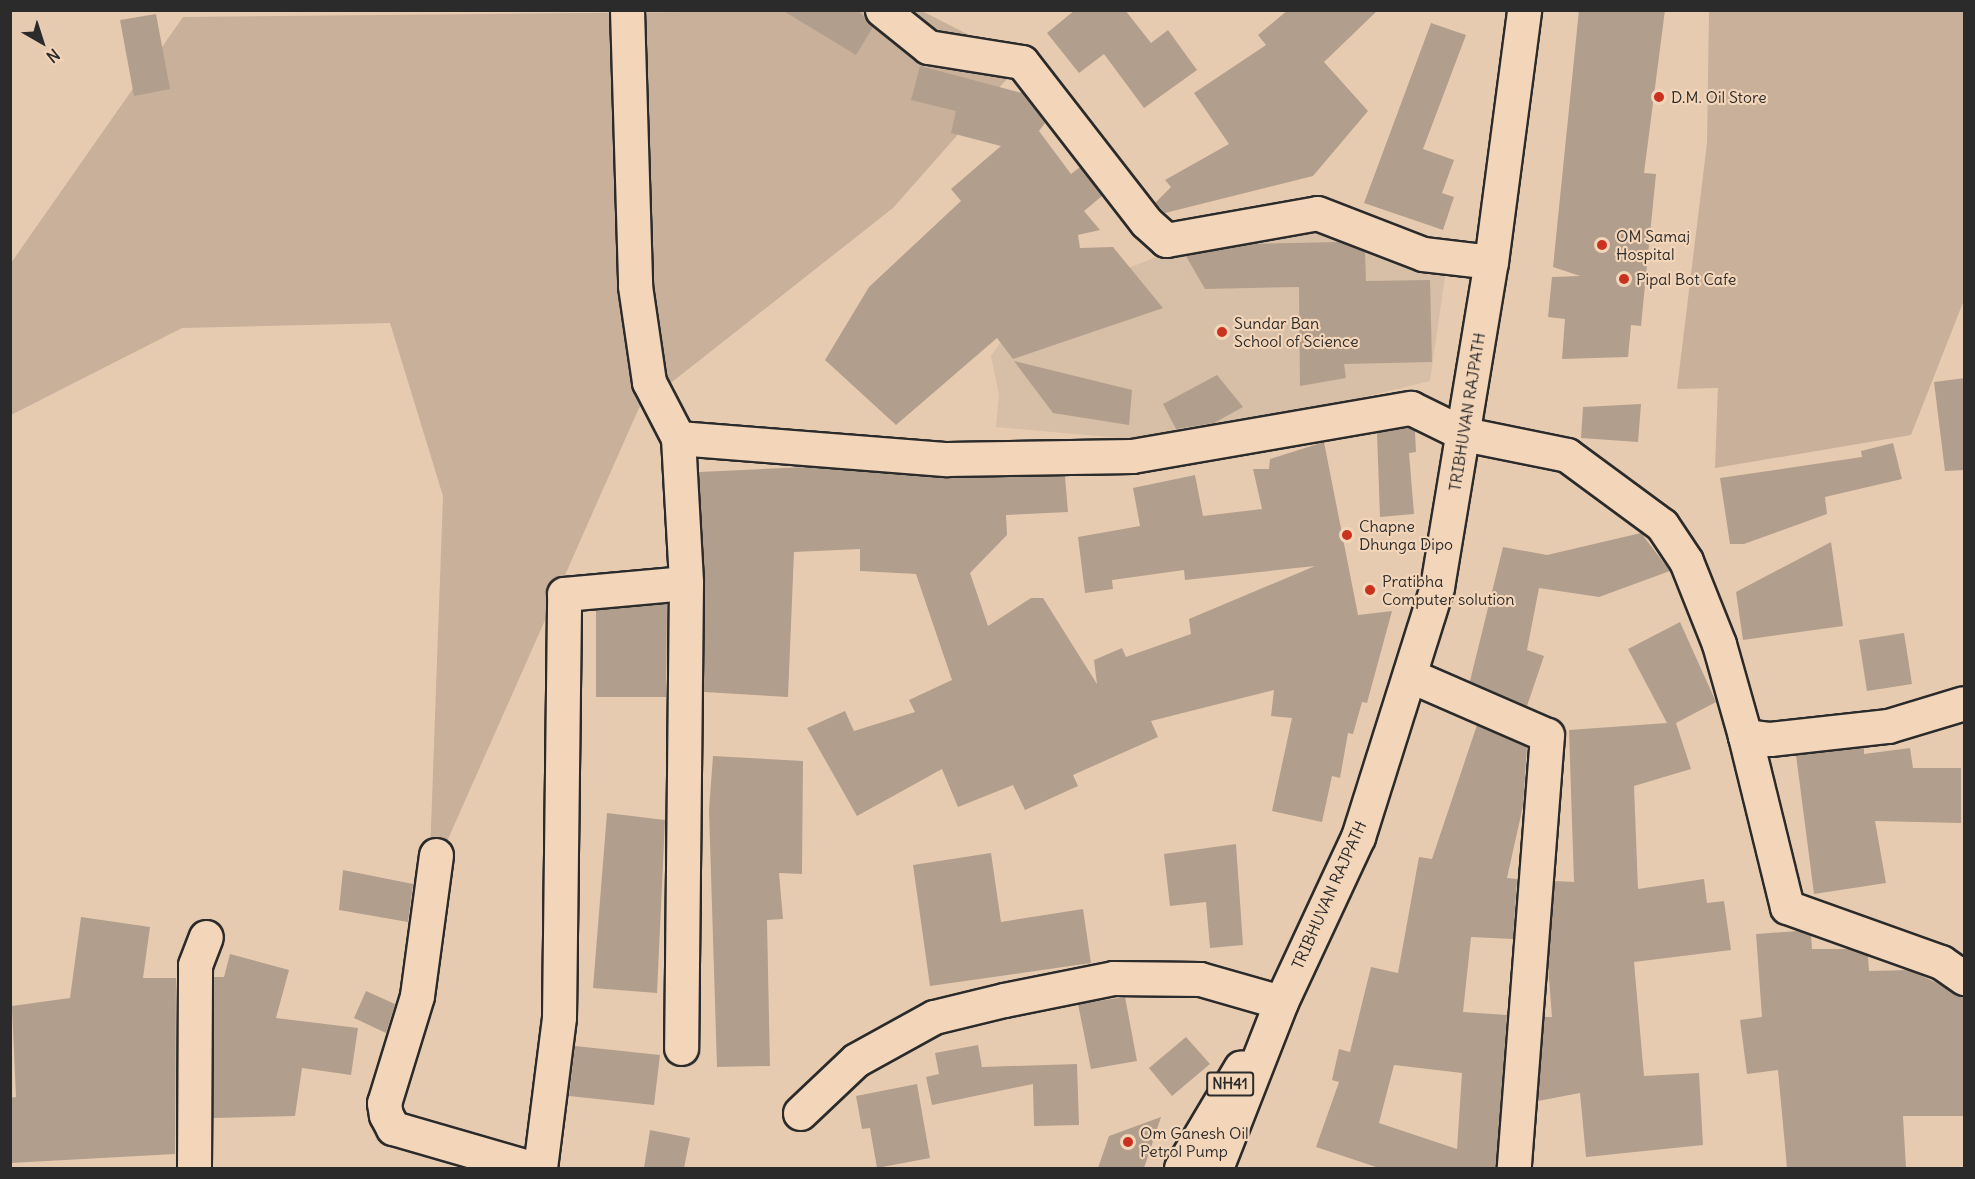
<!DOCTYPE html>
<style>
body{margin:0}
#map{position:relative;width:1975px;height:1179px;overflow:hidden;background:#e7cbb1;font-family:Delius,sans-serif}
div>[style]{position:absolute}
.built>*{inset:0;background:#d7bea6}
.green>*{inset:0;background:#c8b09a}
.building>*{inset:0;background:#b29e8c}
.roads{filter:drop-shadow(2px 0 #2b2b2b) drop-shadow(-2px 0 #2b2b2b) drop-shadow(0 2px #2b2b2b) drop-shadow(0 -2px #2b2b2b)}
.minor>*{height:33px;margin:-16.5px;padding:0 16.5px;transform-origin:16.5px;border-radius:16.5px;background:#f3d5b9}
.trunk>*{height:33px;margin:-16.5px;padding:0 16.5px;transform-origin:16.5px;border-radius:16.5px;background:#f3d5b9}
.dots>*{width:16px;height:16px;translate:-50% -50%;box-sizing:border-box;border:3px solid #f3d5b9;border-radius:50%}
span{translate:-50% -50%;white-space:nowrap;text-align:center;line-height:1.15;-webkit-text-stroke:4.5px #f3d5b9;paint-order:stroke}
.shield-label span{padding:2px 4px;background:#f3d5b9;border:2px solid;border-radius:4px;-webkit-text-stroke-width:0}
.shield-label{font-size:15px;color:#2b2b2b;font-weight:700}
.poi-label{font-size:16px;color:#2b2b2b}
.left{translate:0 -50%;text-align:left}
.street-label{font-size:16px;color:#2b2b2b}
.frame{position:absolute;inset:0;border:12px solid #2b2b2b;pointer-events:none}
.north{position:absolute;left:12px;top:12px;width:60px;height:60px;-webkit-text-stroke:4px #f3d5b9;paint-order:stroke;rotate:141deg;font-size:16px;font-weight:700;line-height:24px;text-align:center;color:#2b2b2b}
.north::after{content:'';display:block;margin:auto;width:21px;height:27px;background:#2b2b2b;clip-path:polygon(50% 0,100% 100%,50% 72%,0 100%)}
</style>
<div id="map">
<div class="built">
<div style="clip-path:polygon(1308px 232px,1447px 263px,1430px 381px,1176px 443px,996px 427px,999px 395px,991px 356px,1024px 308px,1162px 255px,1235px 237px)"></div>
</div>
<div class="green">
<div style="clip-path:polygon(793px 11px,922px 11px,1022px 62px,893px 208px,639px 408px,429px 882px,443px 496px,390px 323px,182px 328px,11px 415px,11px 263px,183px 17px)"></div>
<div style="clip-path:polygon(1709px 11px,1964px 11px,1964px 300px,1911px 435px,1715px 468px,1718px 388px,1677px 389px,1707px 143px)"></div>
</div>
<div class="building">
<div style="clip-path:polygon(782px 10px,858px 10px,873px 27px,856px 55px)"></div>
<div style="clip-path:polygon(1075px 10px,1125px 10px,1151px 43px,1168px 30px,1197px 70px,1144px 108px,1104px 54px,1079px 73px,1047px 33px)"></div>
<div style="clip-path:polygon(1288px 10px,1378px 10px,1324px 62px,1368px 111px,1313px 176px,1165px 213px,1155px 203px,1171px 187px,1165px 180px,1229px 144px,1194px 93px,1266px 45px,1258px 35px)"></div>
<div style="clip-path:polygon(1579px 10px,1665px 10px,1644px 173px,1656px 174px,1641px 326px,1631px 325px,1628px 357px,1562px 359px,1565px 319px,1548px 317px,1552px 277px,1580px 276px,1553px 267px)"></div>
<div style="clip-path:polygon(156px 14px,170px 89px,134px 96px,120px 20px)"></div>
<div style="clip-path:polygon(1431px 23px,1466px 35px,1423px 149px,1454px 160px,1442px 193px,1454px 197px,1443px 230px,1364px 203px)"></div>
<div style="clip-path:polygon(920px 66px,1022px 93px,1045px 123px,1039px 131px,1071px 174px,1080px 167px,1102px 196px,1084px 211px,1100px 230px,1078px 235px,1080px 248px,1113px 247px,1163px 308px,1013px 359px,997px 338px,896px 425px,825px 360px,869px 287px,961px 201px,951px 189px,1001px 146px,951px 133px,956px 111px,911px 100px)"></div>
<div style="clip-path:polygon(1339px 242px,1365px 252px,1366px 281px,1430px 280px,1432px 362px,1344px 364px,1346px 378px,1300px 386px,1299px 287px,1205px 289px,1186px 256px,1252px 244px)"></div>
<div style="clip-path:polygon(1014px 361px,1132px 390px,1129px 425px,1053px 413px)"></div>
<div style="clip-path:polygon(1217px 375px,1243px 407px,1214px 423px,1176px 429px,1163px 404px)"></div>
<div style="clip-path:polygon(1965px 378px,1965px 470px,1945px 471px,1934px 382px)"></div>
<div style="clip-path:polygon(1641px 404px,1638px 442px,1581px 438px,1583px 407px)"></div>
<div style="clip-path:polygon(1408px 428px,1415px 431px,1416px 452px,1409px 453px,1414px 514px,1380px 517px,1377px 433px)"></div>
<div style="clip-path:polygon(1324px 442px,1358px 615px,1392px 611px,1367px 703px,1362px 702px,1353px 734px,1348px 733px,1340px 778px,1332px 776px,1322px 822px,1272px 811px,1292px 718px,1271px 716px,1274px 690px,1151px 721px,1158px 737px,1073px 775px,1078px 786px,1025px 810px,1013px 785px,958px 807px,942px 769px,857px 816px,807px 728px,845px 711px,854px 731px,915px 712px,909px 700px,952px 680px,916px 574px,860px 571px,860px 549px,794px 552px,788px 697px,704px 692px,699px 472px,805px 467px,946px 478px,1065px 476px,1068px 512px,1006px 515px,1007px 535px,970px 573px,988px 626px,1031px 598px,1043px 598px,1097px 684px,1094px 660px,1122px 648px,1126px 657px,1191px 634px,1189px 619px,1315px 566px,1185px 580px,1184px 570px,1112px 580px,1113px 589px,1085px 593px,1078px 537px,1140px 526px,1133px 488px,1195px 475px,1203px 516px,1262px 509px,1253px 469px,1269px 469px,1270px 459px)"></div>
<div style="clip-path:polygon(1893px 443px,1902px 479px,1825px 497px,1827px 514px,1744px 544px,1730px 544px,1720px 478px,1862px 457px,1861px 451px)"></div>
<div style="clip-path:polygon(1641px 533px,1670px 571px,1599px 597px,1539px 588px,1527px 650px,1544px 656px,1527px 706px,1470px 681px,1503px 547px,1547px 555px)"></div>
<div style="clip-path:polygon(1831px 542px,1843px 626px,1743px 640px,1736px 592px)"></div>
<div style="clip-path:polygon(667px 604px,666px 697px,596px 697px,596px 610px)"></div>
<div style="clip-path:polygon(1680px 622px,1716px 702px,1676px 723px,1691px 769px,1634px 786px,1638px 889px,1704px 879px,1707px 903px,1724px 901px,1731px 950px,1634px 962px,1644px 1076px,1699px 1073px,1703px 1145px,1586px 1157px,1580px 1093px,1538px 1101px,1544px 1017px,1552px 1017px,1548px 966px,1555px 881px,1574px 882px,1569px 730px,1667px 723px,1628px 649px)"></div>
<div style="clip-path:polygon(1904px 633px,1912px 684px,1867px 691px,1859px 640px)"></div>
<div style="clip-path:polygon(evenodd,1477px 725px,1527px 747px,1523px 806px,1507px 878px,1517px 879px,1513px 939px,1471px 937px,1463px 1012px,1507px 1015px,1496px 1168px,1379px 1168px,1316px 1147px,1339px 1082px,1332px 1080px,1339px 1049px,1350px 1052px,1371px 967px,1398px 973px,1419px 857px,1432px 859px,1477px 725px,1394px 1065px,1462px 1073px,1457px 1149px,1379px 1123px,1394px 1065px)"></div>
<div style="clip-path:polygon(1864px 748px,1864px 754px,1910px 748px,1913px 768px,1961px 768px,1961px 823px,1875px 821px,1886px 883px,1814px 894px,1796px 755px)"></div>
<div style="clip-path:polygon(713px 756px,803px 761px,802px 874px,779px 873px,783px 919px,767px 920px,770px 1066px,717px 1067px,709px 810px)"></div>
<div style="clip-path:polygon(607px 813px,665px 820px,657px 993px,593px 988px)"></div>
<div style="clip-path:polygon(1236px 844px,1243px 945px,1210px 948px,1206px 902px,1170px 906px,1164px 854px)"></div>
<div style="clip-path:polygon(991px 853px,1001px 922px,1083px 909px,1091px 963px,930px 986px,913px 865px)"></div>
<div style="clip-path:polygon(343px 870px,413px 884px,408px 922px,339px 910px)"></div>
<div style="clip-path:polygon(81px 917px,150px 927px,143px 978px,176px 978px,175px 1154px,10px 1163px,10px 1098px,16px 1097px,12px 1006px,70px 998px)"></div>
<div style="clip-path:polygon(1798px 931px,1811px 935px,1812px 949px,1849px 949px,1868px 956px,1869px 971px,1909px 970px,1965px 996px,1965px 1116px,1903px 1116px,1906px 1168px,1787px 1168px,1778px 1070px,1747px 1074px,1740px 1020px,1762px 1017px,1756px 934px)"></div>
<div style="clip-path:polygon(230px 954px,289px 970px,276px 1018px,358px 1028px,351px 1075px,302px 1068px,295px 1116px,213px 1118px,214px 977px,224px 977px)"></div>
<div style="clip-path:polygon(366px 991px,395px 1004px,386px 1033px,354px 1018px)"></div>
<div style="clip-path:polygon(1125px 997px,1137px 1061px,1091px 1069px,1078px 1004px)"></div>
<div style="clip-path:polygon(1186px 1037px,1210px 1064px,1172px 1096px,1149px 1068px)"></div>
<div style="clip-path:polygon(978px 1045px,982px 1067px,1077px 1064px,1079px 1125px,1034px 1126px,1033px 1084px,932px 1105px,926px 1077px,939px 1074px,935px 1053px)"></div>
<div style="clip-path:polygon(575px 1046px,660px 1055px,654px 1105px,569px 1096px)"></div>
<div style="clip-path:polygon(917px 1084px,930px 1158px,877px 1168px,870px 1128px,862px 1129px,856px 1096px)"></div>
<div style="clip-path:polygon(1161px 1117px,1144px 1168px,1098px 1168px,1109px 1136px)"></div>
<div style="clip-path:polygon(650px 1130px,690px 1138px,684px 1168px,644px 1168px)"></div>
</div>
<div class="roads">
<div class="minor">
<div style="left:627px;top:10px;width:276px;rotate:88.3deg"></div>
<div style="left:635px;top:286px;width:97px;rotate:81.7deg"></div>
<div style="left:649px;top:382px;width:63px;rotate:62.6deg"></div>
<div style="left:678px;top:438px;width:145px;rotate:86.8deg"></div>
<div style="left:686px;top:583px;width:465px;rotate:90.6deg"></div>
<div style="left:882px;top:10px;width:59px;rotate:38.8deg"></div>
<div style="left:928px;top:47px;width:95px;rotate:9.1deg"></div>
<div style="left:1022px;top:62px;width:202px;rotate:52.2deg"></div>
<div style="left:1146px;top:222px;width:27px;rotate:42deg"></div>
<div style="left:1166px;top:240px;width:153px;rotate:-10.1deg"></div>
<div style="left:1317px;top:213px;width:114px;rotate:21.1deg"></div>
<div style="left:1423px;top:254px;width:68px;rotate:6.7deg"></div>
<div style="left:678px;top:438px;width:270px;rotate:4.5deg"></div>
<div style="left:947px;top:459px;width:185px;rotate:-0.9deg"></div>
<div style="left:1132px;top:456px;width:283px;rotate:-9.8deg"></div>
<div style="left:1411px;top:408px;width:59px;rotate:26.1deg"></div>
<div style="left:1464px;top:434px;width:105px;rotate:11.5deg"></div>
<div style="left:1567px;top:455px;width:118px;rotate:36.4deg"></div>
<div style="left:1662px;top:525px;width:43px;rotate:56.3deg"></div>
<div style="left:1686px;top:561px;width:89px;rotate:68.3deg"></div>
<div style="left:1719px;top:644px;width:96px;rotate:74.2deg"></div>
<div style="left:1745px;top:736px;width:25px;rotate:7deg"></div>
<div style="left:1770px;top:739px;width:119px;rotate:-6.3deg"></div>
<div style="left:1888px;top:726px;width:79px;rotate:-16.8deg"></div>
<div style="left:1411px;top:676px;width:148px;rotate:23.5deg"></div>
<div style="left:1547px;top:735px;width:434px;rotate:94.4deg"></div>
<div style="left:1745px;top:736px;width:176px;rotate:76.2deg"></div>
<div style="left:1787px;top:907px;width:164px;rotate:19.7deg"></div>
<div style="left:1941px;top:962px;width:28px;rotate:35deg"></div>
<div style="left:436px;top:855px;width:142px;rotate:97.7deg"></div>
<div style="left:417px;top:996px;width:112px;rotate:107.1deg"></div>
<div style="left:384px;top:1103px;width:12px;rotate:81deg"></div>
<div style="left:386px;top:1115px;width:15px;rotate:62deg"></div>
<div style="left:393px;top:1128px;width:145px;rotate:16.1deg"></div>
<div style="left:800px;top:1113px;width:77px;rotate:-43.4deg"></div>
<div style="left:856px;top:1060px;width:89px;rotate:-28.9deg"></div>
<div style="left:934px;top:1017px;width:72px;rotate:-13.7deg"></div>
<div style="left:1004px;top:1000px;width:111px;rotate:-11.4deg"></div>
<div style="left:1113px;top:978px;width:87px;rotate:0.7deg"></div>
<div style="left:1200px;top:979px;width:84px;rotate:15.9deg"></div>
<div style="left:194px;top:1168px;width:203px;rotate:-89.7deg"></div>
<div style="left:195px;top:965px;width:30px;rotate:-69deg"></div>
<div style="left:540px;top:1168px;width:152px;rotate:-82.8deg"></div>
<div style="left:559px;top:1017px;width:423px;rotate:-89.3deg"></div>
<div style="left:564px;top:594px;width:122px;rotate:-5.2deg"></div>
</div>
<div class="trunk">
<div style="left:1181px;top:1168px;width:117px;rotate:-59.3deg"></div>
<div style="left:1216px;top:1168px;width:178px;rotate:-68.6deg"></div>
<div style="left:1281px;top:1002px;width:182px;rotate:-65deg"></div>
<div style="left:1358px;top:837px;width:262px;rotate:-72.5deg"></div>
<div style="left:1437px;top:587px;width:329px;rotate:-80.6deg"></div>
<div style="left:1491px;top:262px;width:254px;rotate:-82.5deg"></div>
</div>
</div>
<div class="dots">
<div style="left:1659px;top:97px;background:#c8321e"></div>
<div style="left:1602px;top:245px;background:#c8321e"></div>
<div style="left:1624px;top:279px;background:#c8321e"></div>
<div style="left:1222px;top:332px;background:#c8321e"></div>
<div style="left:1347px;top:535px;background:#c8321e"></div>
<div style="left:1370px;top:590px;background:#c8321e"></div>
<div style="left:1128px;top:1142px;background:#c8321e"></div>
</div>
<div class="shield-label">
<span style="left:1230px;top:1084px">NH41</span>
</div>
<div class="poi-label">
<span class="left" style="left:1671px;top:97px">D.M. Oil Store</span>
<span class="left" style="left:1616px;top:245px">OM Samaj<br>Hospital</span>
<span class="left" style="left:1636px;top:279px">Pipal Bot Cafe</span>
<span class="left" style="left:1234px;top:332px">Sundar Ban<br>School of Science</span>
<span class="left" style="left:1359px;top:535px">Chapne<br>Dhunga Dipo</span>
<span class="left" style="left:1382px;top:590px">Pratibha<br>Computer solution</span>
<span class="left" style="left:1140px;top:1142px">Om Ganesh Oil<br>Petrol Pump</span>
</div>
<div class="street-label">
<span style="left:1467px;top:412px;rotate:-81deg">TRIBHUVAN RAJPATH</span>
<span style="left:1329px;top:895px;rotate:-66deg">TRIBHUVAN RAJPATH</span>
</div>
<div class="frame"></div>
<div class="north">N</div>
</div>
